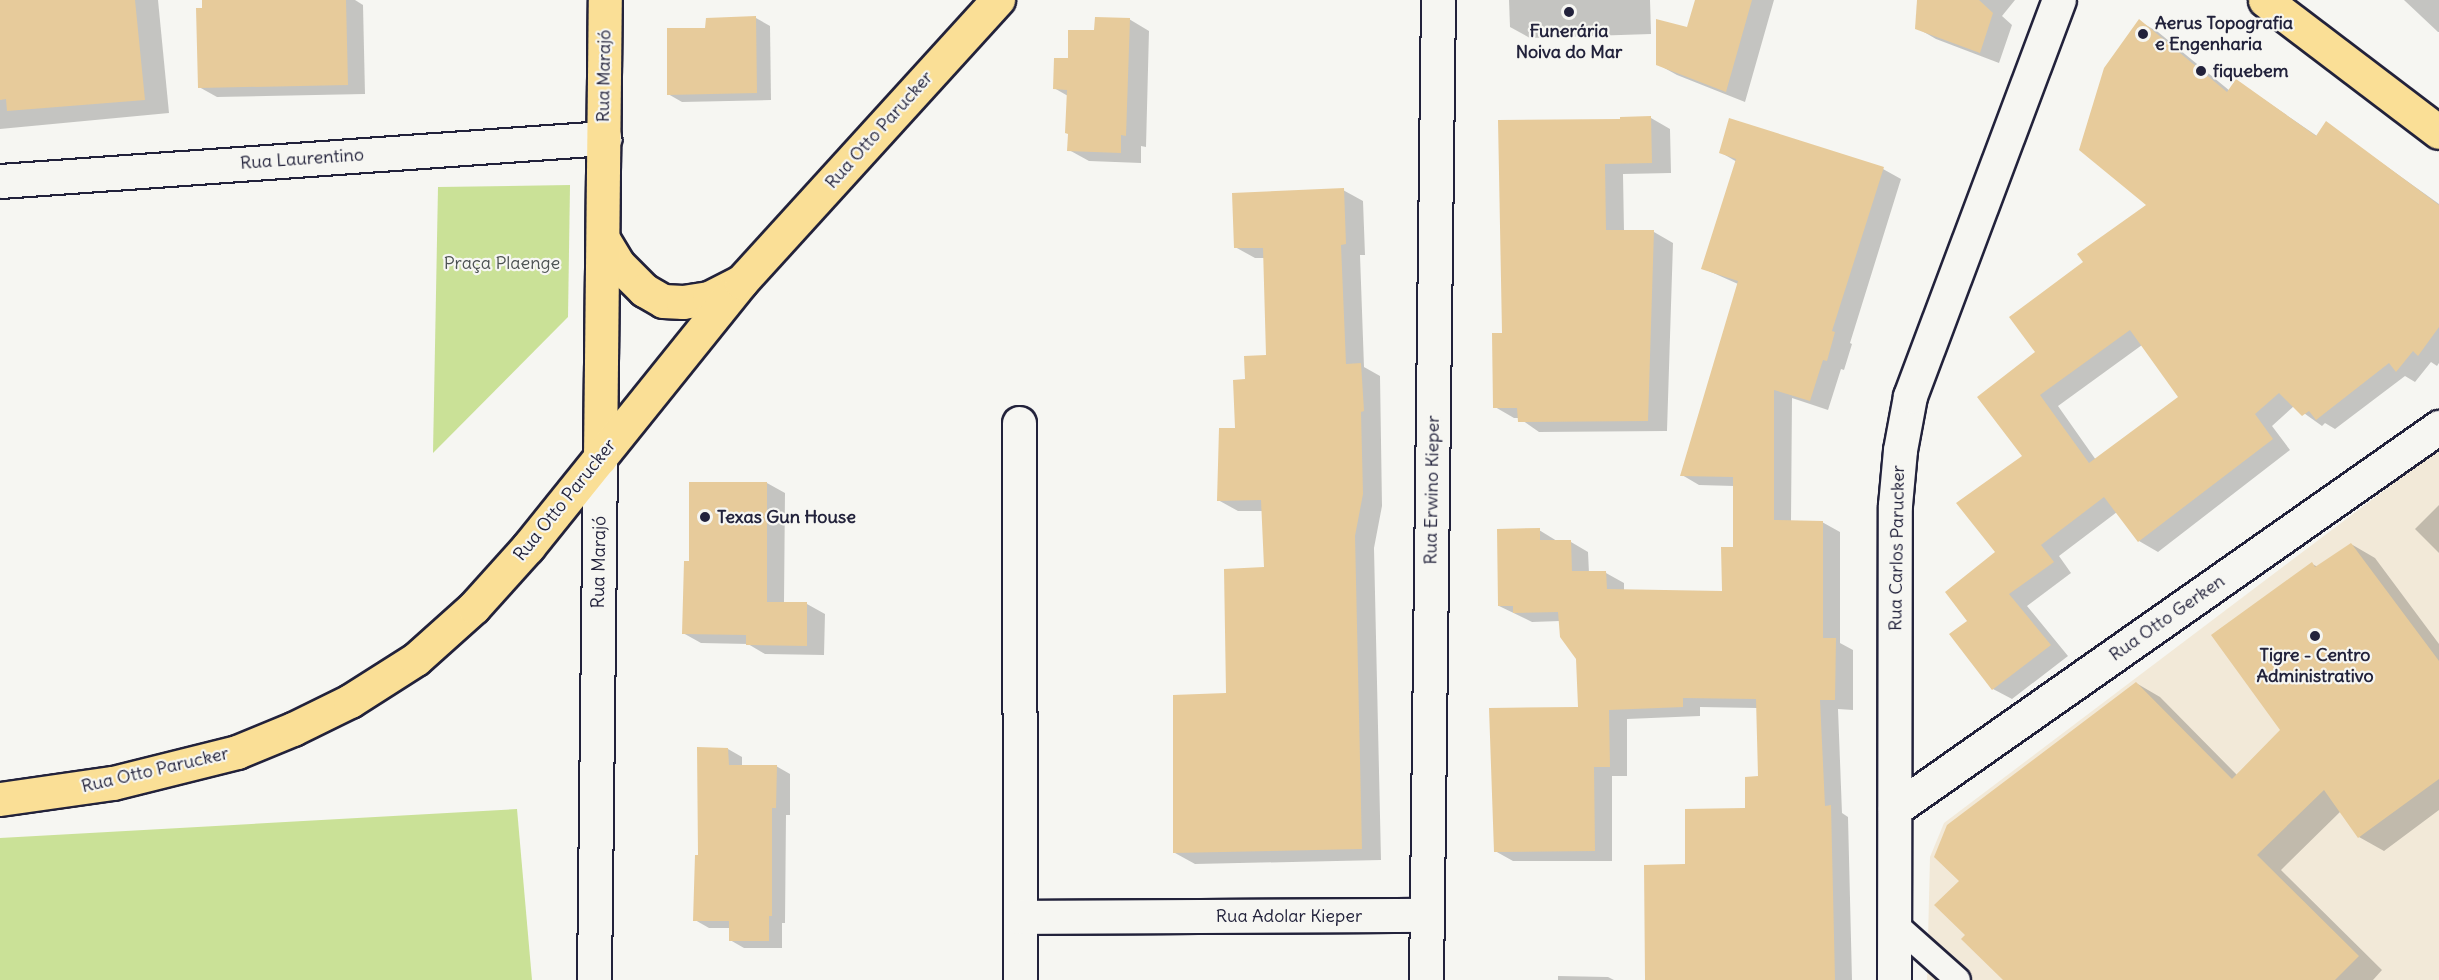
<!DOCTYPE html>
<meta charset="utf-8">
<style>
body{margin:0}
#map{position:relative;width:2439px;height:980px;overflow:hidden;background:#f6f6f2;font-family:Delius,sans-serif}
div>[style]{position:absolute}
.built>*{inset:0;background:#f2e9d8}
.green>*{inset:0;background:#cae197}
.shadow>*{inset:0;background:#0003}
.building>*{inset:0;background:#e7cb9b}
.roads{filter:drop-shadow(2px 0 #22223b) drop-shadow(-2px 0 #22223b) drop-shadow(0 2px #22223b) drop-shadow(0 -2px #22223b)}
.service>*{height:24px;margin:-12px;padding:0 12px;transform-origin:12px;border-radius:12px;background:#f6f6f2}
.minor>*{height:33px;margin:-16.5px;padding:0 16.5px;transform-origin:16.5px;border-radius:16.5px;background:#f6f6f2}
.primary>*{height:33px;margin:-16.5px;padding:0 16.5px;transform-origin:16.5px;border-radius:16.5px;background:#fadf96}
.dots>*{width:16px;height:16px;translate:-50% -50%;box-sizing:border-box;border:3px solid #f6f6f2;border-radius:50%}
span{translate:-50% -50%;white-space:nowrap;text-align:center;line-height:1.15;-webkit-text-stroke:4.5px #f6f6f2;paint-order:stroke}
.poi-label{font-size:18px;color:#22223b;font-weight:700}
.left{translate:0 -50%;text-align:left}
.street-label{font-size:18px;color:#22223b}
.park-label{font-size:18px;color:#4c5252}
</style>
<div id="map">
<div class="built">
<div style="clip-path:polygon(2439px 449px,2439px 980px,1927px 980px,1930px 857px,1944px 823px)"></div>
</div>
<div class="green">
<div style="clip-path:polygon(570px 185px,568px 317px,433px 453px,438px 187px)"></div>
<div style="clip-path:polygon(517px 809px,532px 980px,0 980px,0 838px)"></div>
</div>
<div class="shadow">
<div style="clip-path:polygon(0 0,158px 0,169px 113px,0 129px)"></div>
<div style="clip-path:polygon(203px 0,355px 0,363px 5px,365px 94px,217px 97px,199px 87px)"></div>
<div style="clip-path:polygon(1509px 0,1650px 0,1651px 34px,1530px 38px,1510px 27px)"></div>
<div style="clip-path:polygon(1697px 0,1774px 0,1745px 102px,1677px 75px,1657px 64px,1688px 29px)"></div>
<div style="clip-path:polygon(1918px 0,2015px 0,2002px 16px,2012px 25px,1999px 63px,1936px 39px,1917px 28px)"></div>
<div style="clip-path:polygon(2404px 0,2439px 0,2439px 32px,2438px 32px)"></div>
<div style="clip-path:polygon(756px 18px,770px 26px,771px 100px,682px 102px,668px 94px,706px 30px)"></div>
<div style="clip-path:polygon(1129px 19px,1149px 31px,1146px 147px,1141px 146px,1141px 163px,1089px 161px,1069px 150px,1068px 96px,1054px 88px,1069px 60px,1095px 32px)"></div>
<div style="clip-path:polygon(evenodd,2139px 21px,2158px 32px,2230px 91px,2237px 81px,2317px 136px,2326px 123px,2439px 204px,2439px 363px,2437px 366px,2431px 362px,2415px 382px,2405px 376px,2335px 429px,2325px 423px,2322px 426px,2294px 406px,2272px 426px,2290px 450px,2158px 552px,2139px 541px,2117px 512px,2059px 556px,2071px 573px,2027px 606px,2068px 656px,2012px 699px,1993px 689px,1970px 621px,1997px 552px,2024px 456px,2037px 352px,2085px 262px,2149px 205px,2139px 21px,2142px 345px,2180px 397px,2096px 460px,2058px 406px,2142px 345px)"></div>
<div style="clip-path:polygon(1621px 118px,1651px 118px,1670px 129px,1671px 173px,1623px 174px,1624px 231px,1654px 232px,1673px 243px,1667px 431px,1539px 432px,1519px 418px,1514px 418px,1495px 407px,1503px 334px)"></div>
<div style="clip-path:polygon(1720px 152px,1883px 169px,1901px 179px,1850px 343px,1852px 344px,1844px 370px,1841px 369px,1828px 410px,1792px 398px,1791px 522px,1822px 522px,1840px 532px,1840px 643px,1853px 650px,1853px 710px,1838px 709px,1842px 813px,1848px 817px,1852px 980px,1646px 980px,1687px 865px,1747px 809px,1759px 778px,1757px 708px,1700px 707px,1700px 716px,1627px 719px,1627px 776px,1612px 776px,1612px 861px,1513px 861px,1495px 851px,1579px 708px,1578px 659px,1560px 621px,1532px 622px,1499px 606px,1539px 530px,1557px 541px,1571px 542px,1588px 552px,1589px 573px,1606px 573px,1624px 583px,1624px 590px,1724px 592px,1735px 549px,1734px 486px,1699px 485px,1682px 475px,1738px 284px,1702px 268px,1737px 162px)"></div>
<div style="clip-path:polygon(1343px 190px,1363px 201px,1365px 255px,1360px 255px,1364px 367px,1380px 376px,1382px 506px,1374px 548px,1381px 860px,1195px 864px,1175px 853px,1228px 694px,1266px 569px,1263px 511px,1238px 511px,1218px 500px,1246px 381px,1267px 357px,1264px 258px,1255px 258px,1235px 247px)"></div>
<div style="clip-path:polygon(691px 483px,767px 483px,785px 493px,784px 604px,807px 604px,825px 614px,824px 655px,765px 654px,748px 644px,701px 643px,683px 633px,690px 562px)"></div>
<div style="clip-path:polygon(2439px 505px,2439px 553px,2415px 529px)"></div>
<div style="clip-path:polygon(2351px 544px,2375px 558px,2439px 644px,2439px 810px,2384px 851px,2359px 837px,2341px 811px,2281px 870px,2382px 970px,2373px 980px,2004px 980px,1967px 935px,1961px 881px,2136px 683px,2160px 697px,2237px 775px,2282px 730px,2312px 564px,2318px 567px)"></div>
<div style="clip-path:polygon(728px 749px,742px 757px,742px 766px,776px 766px,790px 774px,790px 815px,786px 815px,785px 923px,782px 923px,782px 948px,744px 948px,730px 940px,731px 928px,709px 928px,695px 920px,699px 857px)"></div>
<div style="clip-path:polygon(1558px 976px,1608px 977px,1614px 980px,1558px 980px)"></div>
</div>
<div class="building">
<div style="clip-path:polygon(0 0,135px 0,145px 100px,7px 111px,6px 99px,0 100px)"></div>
<div style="clip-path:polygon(202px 0,346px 0,348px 85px,198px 88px,196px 8px,202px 8px)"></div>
<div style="clip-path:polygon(1695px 0,1752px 0,1726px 92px,1656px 65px,1656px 19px,1687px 27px)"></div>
<div style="clip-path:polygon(1917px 0,1979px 0,1993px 13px,1980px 53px,1915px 29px)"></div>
<div style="clip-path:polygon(756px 16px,757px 93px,667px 95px,667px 28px,705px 28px,706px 18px)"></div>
<div style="clip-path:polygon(1095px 17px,1130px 18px,1126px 136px,1121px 135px,1121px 153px,1067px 151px,1068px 134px,1065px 133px,1067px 90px,1053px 89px,1054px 58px,1068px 58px,1068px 30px,1094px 30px)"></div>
<div style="clip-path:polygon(evenodd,2139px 19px,2227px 92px,2236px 79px,2316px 136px,2326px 121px,2439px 205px,2439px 327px,2418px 356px,2413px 351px,2396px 372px,2389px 363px,2316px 420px,2309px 411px,2302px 416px,2279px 393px,2255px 414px,2273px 439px,2138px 542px,2104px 497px,2041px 545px,2054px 562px,2009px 594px,2051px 645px,1992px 690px,1949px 634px,1967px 621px,1945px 592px,1995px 552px,1956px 503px,2022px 456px,1977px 397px,2035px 352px,2009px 317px,2083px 262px,2077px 254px,2146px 205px,2079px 150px,2104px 68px,2139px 19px,2130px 330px,2178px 397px,2089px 463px,2040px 395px,2130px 330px)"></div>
<div style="clip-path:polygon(1651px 116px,1652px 163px,1605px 164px,1606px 230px,1654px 230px,1648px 421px,1518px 422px,1517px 408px,1493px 408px,1492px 333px,1502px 333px,1498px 120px,1620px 119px,1620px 117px)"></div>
<div style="clip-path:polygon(1729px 118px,1884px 167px,1832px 331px,1835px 332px,1827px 361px,1823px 360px,1810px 401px,1774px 390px,1774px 520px,1823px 521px,1823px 638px,1836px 638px,1835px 700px,1820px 700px,1825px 806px,1831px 805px,1835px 980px,1645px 980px,1644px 865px,1685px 864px,1685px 809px,1745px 808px,1745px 777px,1758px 776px,1756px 699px,1683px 698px,1683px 707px,1609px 710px,1610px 767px,1594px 767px,1595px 851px,1494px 852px,1489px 708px,1578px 707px,1576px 659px,1560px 637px,1558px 612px,1513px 613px,1513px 606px,1498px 606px,1497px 529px,1540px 528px,1540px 540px,1571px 540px,1572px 571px,1606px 571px,1607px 589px,1722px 591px,1721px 547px,1733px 547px,1733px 477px,1680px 476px,1738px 281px,1701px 269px,1736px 159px,1719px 153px)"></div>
<div style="clip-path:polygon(1344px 188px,1346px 244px,1341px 245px,1346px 364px,1361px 363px,1364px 411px,1361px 412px,1363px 494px,1355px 536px,1362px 849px,1173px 853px,1173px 695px,1226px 693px,1224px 569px,1264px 567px,1261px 500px,1217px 501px,1219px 428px,1235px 428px,1233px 380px,1245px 379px,1244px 356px,1266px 355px,1263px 248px,1234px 248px,1232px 193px)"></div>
<div style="clip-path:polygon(689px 482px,767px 482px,767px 602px,807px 602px,807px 646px,746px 645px,746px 635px,682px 634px,684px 561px,689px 561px)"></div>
<div style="clip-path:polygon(2351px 543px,2439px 661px,2439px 779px,2358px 838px,2324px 790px,2257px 855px,2359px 956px,2335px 980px,2003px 980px,1961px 939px,1965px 935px,1934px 905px,1959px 881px,1934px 857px,1947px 825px,2136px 682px,2232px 779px,2280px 730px,2211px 635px,2312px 562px,2315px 567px)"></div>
<div style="clip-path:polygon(697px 747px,728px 748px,729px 765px,777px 765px,776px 808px,772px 808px,772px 916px,769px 916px,769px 941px,729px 941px,729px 921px,693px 921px,695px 855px,698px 855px)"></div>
</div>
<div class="roads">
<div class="service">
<div style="left:1895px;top:924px;width:84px;rotate:41.6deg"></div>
</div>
<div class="minor">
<div style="left:0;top:181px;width:606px;rotate:-4.07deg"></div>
<div style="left:1019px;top:423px;width:557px;rotate:89.9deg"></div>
<div style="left:1895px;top:809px;width:665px;rotate:-35.08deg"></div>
<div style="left:1020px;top:917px;width:407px;rotate:-0.3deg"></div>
<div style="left:594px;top:980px;width:522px;rotate:-89.34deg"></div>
<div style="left:1426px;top:980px;width:980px;rotate:-89.3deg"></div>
<div style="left:1894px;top:980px;width:475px;rotate:-89.9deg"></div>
<div style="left:1895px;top:505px;width:55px;rotate:-84.8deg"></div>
<div style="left:1900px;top:450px;width:55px;rotate:-79.5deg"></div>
<div style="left:1910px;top:396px;width:423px;rotate:-69.4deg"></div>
</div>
<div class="primary">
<div style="left:2265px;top:0;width:218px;rotate:37.2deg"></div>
<div style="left:603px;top:239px;width:29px;rotate:59deg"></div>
<div style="left:618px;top:264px;width:37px;rotate:45deg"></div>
<div style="left:644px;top:290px;width:22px;rotate:30deg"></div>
<div style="left:663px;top:301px;width:20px;rotate:3deg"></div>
<div style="left:683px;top:302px;width:26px;rotate:-9deg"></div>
<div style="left:709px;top:298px;width:33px;rotate:-27deg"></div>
<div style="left:600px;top:458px;width:458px;rotate:-89.4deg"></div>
<div style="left:0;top:799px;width:114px;rotate:-8.1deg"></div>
<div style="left:113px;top:783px;width:128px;rotate:-14deg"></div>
<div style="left:237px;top:752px;width:61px;rotate:-22.3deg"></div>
<div style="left:293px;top:729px;width:64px;rotate:-26.2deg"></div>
<div style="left:350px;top:701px;width:78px;rotate:-32.5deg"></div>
<div style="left:416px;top:659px;width:78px;rotate:-41.9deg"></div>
<div style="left:474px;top:607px;width:81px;rotate:-48deg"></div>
<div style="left:528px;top:547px;width:340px;rotate:-51.2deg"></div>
<div style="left:741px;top:282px;width:382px;rotate:-47.7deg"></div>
</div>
</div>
<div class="dots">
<div style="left:1569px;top:12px;background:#22223b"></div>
<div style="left:2143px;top:34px;background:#22223b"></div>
<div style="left:2201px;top:71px;background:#22223b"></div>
<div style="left:705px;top:517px;background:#22223b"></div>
<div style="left:2315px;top:636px;background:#22223b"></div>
</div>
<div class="poi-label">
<span class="left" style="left:2155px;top:34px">Aerus Topografia<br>e Engenharia</span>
<span style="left:1569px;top:42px">Funerária<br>Noiva do Mar</span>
<span class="left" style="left:2213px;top:71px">fiquebem</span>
<span class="left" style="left:717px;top:517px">Texas Gun House</span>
<span style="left:2315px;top:666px">Tigre - Centro<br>Administrativo</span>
</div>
<div class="street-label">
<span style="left:604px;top:76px;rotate:-89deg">Rua Marajó</span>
<span style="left:879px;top:130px;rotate:-48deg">Rua Otto Parucker</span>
<span style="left:302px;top:159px;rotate:-4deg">Rua Laurentino</span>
<span style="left:1432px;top:490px;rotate:-89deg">Rua Erwino Kieper</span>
<span style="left:565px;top:500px;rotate:-51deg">Rua Otto Parucker</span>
<span style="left:1897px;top:548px;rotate:-89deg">Rua Carlos Parucker</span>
<span style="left:599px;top:562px;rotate:-89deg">Rua Marajó</span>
<span style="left:2167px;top:618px;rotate:-35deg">Rua Otto Gerken</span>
<span style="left:155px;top:770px;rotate:-13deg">Rua Otto Parucker</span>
<span style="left:1289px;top:916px">Rua Adolar Kieper</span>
</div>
<div class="park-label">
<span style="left:502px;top:263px">Praça Plaenge</span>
</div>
</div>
